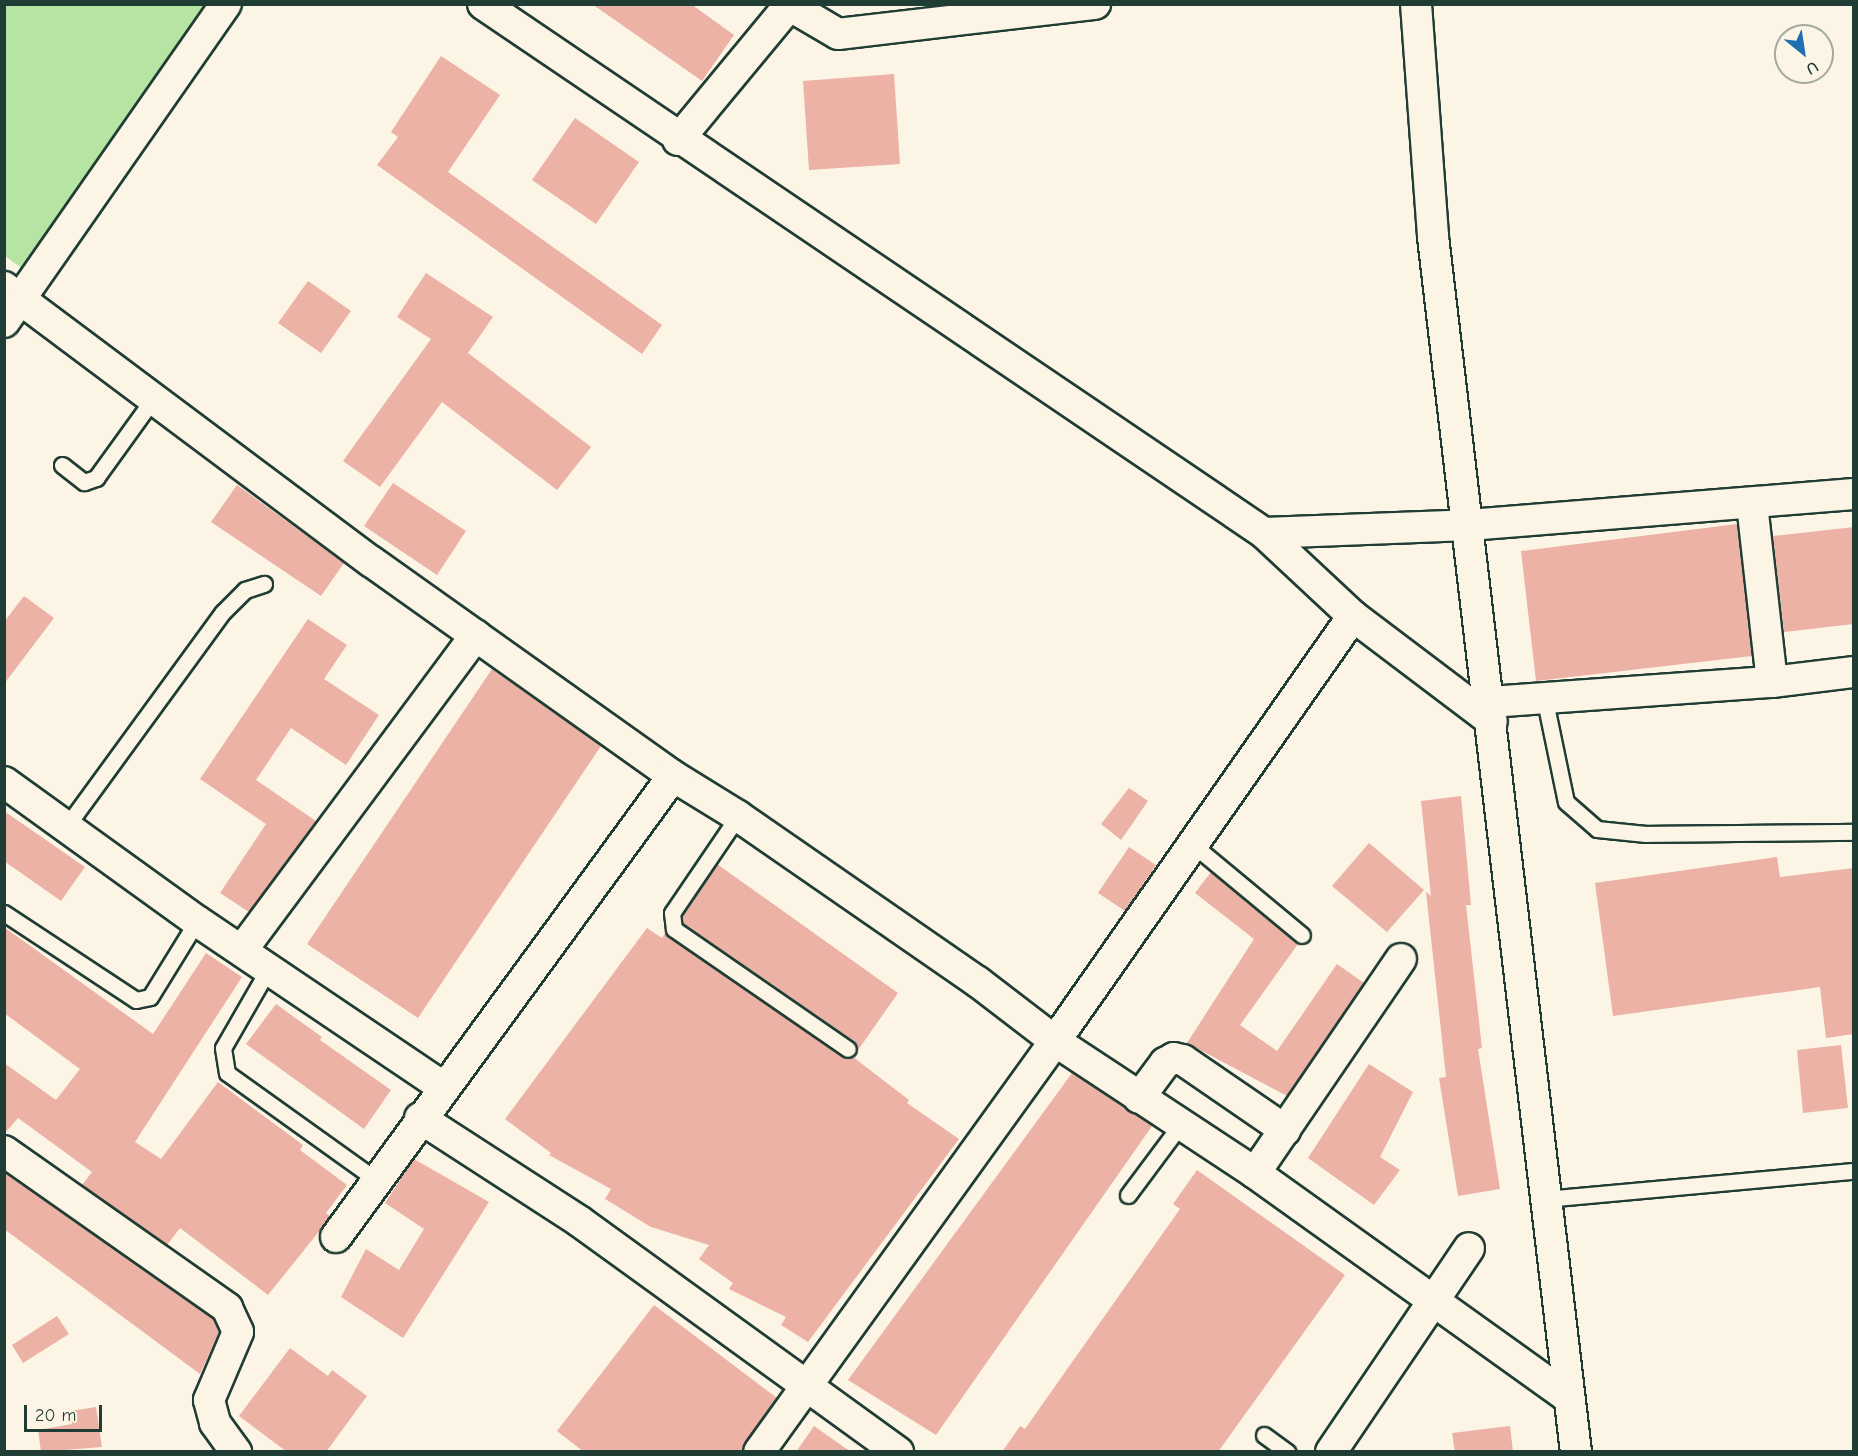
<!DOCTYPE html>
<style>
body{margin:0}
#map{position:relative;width:1858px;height:1456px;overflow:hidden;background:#fcf5e5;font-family:"Comic Neue",sans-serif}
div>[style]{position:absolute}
.green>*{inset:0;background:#b5e4a3}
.building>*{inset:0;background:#ebb2a5}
.roads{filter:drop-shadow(2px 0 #1f3d34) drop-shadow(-2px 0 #1f3d34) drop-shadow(0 2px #1f3d34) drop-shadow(0 -2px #1f3d34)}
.service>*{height:15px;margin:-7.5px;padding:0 7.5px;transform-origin:7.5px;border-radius:7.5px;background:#fcf5e5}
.minor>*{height:30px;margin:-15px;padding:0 15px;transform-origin:15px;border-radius:15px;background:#fcf5e5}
span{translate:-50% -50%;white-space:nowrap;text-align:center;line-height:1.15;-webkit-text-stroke:4.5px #fcf5e5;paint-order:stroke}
.frame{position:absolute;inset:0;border:6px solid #1f3d34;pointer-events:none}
.north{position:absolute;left:1774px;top:24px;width:60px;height:60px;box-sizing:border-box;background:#fcf5e5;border:2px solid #a4ab9e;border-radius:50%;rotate:150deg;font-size:16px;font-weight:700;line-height:24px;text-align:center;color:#1f3d34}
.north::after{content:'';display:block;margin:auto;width:21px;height:27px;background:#1f6fb2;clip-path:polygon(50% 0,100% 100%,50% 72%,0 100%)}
.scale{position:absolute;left:24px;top:1405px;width:78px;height:27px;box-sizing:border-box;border:3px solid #1f3d34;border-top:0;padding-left:8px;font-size:18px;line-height:21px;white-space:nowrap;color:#1f3d34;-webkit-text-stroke:4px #fcf5e5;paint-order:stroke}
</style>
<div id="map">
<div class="green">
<div style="clip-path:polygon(5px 5px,211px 5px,23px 269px,5px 256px)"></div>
</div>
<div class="building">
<div style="clip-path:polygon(592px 4px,691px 4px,734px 35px,702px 81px)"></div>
<div style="clip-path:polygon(441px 56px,500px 95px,448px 172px,662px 325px,642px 354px,377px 165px,398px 137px,391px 132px)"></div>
<div style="clip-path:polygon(894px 74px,900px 164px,809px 170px,803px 81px)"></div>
<div style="clip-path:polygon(575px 118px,639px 162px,596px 224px,532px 180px)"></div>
<div style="clip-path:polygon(426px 273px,493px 317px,468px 353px,591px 447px,557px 490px,442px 402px,380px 487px,343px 461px,431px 339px,397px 317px)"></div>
<div style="clip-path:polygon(308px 281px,351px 311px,321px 353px,278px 323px)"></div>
<div style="clip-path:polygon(393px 483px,466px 531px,437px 575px,364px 526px)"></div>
<div style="clip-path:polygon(237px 485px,344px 563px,321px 596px,211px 522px)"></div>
<div style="clip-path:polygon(1737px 524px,1752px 656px,1536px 681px,1521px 551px)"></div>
<div style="clip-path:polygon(1854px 527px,1854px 624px,1784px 632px,1773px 536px)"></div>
<div style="clip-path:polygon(24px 596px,54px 618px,4px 684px,4px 622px)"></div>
<div style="clip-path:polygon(308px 619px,347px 645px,324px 679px,379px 715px,346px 765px,291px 728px,256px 780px,316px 821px,249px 912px,220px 893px,266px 824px,200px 779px)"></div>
<div style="clip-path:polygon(492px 669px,601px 746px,418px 1018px,307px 944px)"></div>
<div style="clip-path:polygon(1129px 788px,1148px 801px,1121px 840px,1101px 824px)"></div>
<div style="clip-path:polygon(1461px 796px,1471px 905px,1466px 905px,1482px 1048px,1478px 1049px,1500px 1189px,1458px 1196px,1439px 1078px,1446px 1077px,1426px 892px,1431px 896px,1421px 801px)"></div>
<div style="clip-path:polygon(4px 811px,85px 867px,61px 901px,4px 861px)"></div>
<div style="clip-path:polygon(1369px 843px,1424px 890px,1387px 932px,1332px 886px)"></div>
<div style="clip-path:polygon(1129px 847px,1156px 865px,1125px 911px,1098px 893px)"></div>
<div style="clip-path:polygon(1777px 857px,1780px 877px,1854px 868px,1854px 1034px,1826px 1038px,1820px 987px,1613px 1016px,1595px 883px)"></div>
<div style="clip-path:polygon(717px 864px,898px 993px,858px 1050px,854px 1041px,683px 923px,682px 915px)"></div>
<div style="clip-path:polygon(1211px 872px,1298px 944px,1240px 1025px,1277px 1051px,1337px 964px,1364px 983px,1287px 1096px,1187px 1043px,1254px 939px,1195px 893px)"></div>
<div style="clip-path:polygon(4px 927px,153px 1034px,206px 953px,242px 977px,135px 1142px,161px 1159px,218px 1082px,303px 1145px,300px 1150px,347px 1185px,326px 1213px,330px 1216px,321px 1229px,268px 1295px,180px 1228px,167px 1245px,82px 1185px,92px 1172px,18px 1118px,4px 1134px,4px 1063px,56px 1100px,80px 1069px,4px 1013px)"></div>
<div style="clip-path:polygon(647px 928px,662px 938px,665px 933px,842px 1057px,853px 1057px,909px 1100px,907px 1103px,959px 1139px,808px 1342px,781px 1325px,786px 1317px,729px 1289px,733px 1283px,699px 1259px,709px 1245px,651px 1227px,605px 1199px,611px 1189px,549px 1155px,551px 1153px,505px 1119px)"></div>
<div style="clip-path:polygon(276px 1004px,322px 1037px,320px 1040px,391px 1090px,364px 1129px,246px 1044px)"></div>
<div style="clip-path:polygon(1841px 1045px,1848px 1108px,1803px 1113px,1797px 1050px)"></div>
<div style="clip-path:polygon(1369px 1064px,1413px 1092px,1380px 1157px,1400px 1170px,1374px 1205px,1308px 1158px)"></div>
<div style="clip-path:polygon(1072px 1073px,1152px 1126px,936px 1435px,848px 1380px)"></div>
<div style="clip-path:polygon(414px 1159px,489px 1202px,403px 1338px,341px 1297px,366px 1249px,399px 1270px,424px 1229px,385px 1203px)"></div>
<div style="clip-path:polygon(1197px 1170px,1345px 1275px,1218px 1452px,1002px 1452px,1020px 1426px,1025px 1429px,1180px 1209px,1173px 1204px)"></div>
<div style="clip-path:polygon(4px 1172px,213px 1319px,219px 1332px,200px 1374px,4px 1229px)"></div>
<div style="clip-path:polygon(654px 1305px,777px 1398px,740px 1452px,584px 1452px,557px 1431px)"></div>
<div style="clip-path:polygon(57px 1316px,69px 1334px,23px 1363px,12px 1345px)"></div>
<div style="clip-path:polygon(290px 1348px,328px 1376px,332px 1370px,367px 1396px,326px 1452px,287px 1452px,239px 1416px)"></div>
<div style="clip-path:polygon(96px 1407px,102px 1447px,41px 1452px,38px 1430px,72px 1424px,70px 1411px)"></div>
<div style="clip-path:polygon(814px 1426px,851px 1452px,796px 1452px)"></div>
<div style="clip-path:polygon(1510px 1426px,1513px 1452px,1455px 1452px,1452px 1433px)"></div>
</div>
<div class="roads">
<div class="service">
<div style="left:62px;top:465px;width:28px;rotate:38deg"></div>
<div style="left:84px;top:482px;width:13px;rotate:-18deg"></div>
<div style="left:96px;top:478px;width:97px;rotate:-54.2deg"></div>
<div style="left:1544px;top:696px;width:108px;rotate:78.3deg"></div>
<div style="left:1566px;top:802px;width:41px;rotate:41.1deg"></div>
<div style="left:1597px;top:829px;width:49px;rotate:5.8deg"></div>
<div style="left:1646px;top:834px;width:208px;rotate:-0.6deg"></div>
<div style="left:738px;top:816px;width:117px;rotate:124.2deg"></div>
<div style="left:672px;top:913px;width:16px;rotate:83deg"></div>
<div style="left:674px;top:929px;width:211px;rotate:34.6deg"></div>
<div style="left:66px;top:827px;width:266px;rotate:-53.9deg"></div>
<div style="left:223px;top:612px;width:31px;rotate:-45deg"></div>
<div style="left:245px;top:590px;width:20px;rotate:-18deg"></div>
<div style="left:1191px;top:843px;width:144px;rotate:39.7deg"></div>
<div style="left:4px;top:913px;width:158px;rotate:33.4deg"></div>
<div style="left:136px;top:1000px;width:14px;rotate:-12deg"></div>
<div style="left:150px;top:997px;width:89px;rotate:-58.3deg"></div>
<div style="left:269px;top:968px;width:92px;rotate:119.9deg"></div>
<div style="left:223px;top:1048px;width:25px;rotate:81deg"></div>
<div style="left:227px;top:1073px;width:186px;rotate:35.6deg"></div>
<div style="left:1128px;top:1195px;width:89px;rotate:-53.3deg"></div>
<div style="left:1544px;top:1199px;width:311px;rotate:-5.2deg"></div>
<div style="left:1264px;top:1435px;width:29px;rotate:36deg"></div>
</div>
<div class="minor">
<div style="left:483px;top:4px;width:943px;rotate:34.11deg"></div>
<div style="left:1264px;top:533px;width:122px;rotate:43deg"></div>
<div style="left:1353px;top:616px;width:174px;rotate:37.1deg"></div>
<div style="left:787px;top:4px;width:59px;rotate:30.5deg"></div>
<div style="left:838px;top:34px;width:259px;rotate:-6.7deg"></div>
<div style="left:1416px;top:4px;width:234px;rotate:85.8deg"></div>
<div style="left:1433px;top:237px;width:1223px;rotate:83.29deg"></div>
<div style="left:678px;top:140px;width:174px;rotate:-50.4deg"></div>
<div style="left:4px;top:287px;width:459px;rotate:36.8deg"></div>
<div style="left:372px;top:562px;width:369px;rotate:35.4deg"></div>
<div style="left:673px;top:776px;width:76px;rotate:31.6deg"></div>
<div style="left:738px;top:816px;width:292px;rotate:34.7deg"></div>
<div style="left:978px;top:982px;width:97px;rotate:37.5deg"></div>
<div style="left:1055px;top:1041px;width:240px;rotate:33.4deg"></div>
<div style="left:1255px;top:1173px;width:386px;rotate:35.6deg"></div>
<div style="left:4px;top:322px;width:388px;rotate:-55.1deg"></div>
<div style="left:1752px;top:504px;width:179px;rotate:83.6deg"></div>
<div style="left:1264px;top:533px;width:205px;rotate:-2.2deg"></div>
<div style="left:1469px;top:525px;width:386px;rotate:-4.6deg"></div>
<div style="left:1490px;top:702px;width:283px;rotate:-4.1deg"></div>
<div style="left:1772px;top:682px;width:83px;rotate:-7deg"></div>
<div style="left:4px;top:782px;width:238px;rotate:35.8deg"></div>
<div style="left:197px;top:921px;width:295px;rotate:34deg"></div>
<div style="left:242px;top:950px;width:392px;rotate:-53.4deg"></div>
<div style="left:1139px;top:1098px;width:44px;rotate:-53.4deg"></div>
<div style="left:1165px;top:1063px;width:10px;rotate:-29deg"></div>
<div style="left:1174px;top:1058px;width:9px;rotate:13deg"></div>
<div style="left:1183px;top:1060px;width:124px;rotate:34.5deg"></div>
<div style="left:420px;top:1118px;width:189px;rotate:32.9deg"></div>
<div style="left:579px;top:1221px;width:394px;rotate:35.9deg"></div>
<div style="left:4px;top:1151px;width:273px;rotate:35.1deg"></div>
<div style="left:227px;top:1308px;width:26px;rotate:65deg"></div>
<div style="left:238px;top:1332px;width:74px;rotate:113.1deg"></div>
<div style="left:209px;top:1400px;width:24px;rotate:75deg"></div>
<div style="left:215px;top:1423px;width:36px;rotate:54deg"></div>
<div style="left:1255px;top:1173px;width:259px;rotate:-55.7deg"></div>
<div style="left:336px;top:1237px;width:571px;rotate:-53.83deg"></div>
<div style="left:759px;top:1452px;width:506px;rotate:-54.24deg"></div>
<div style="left:1055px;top:1041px;width:519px;rotate:-54.96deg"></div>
<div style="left:1331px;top:1452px;width:246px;rotate:-55.9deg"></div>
</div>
</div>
<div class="frame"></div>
<div class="north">U</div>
<div class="scale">20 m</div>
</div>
